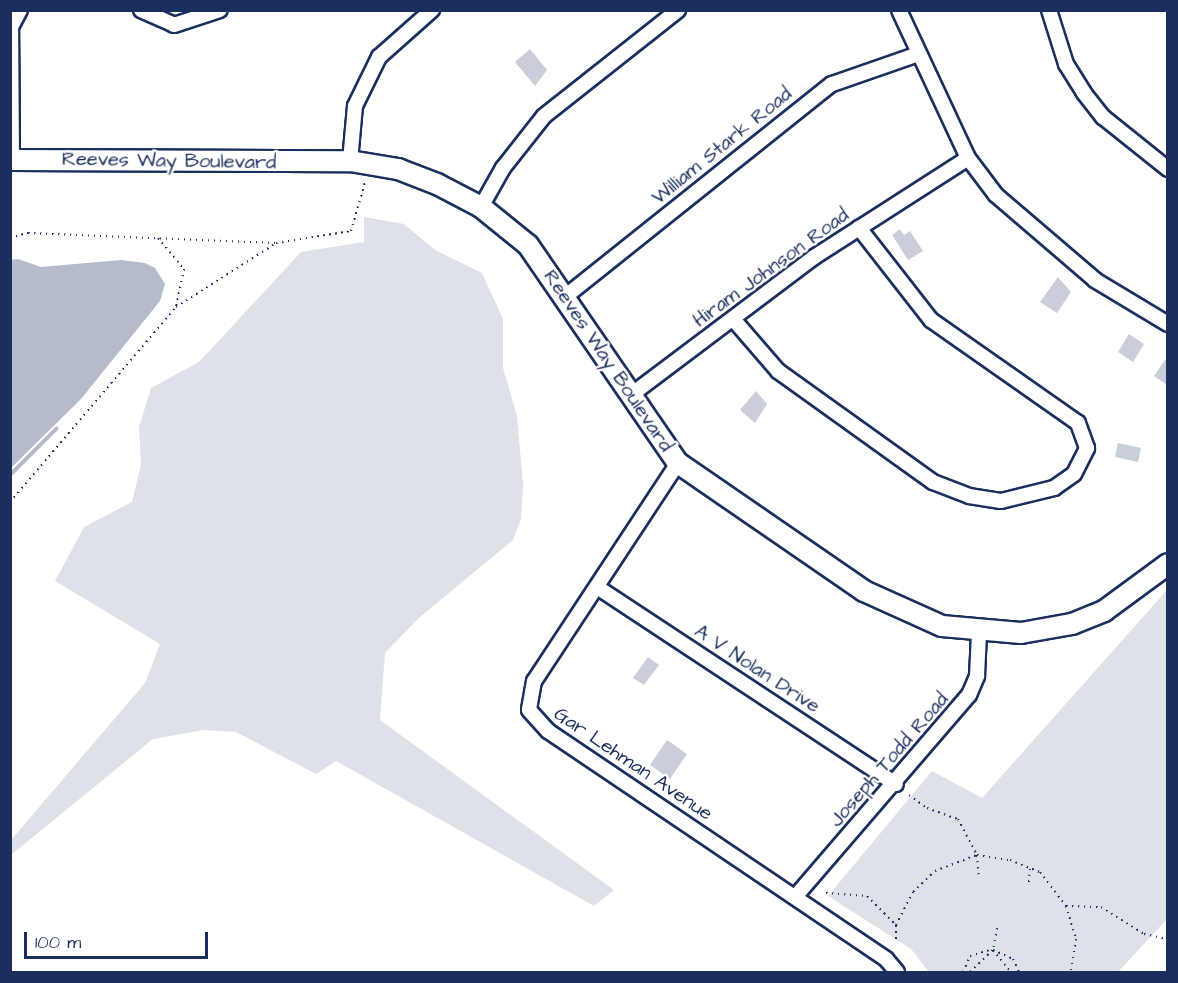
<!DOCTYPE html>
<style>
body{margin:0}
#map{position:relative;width:1178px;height:983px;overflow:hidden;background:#fff;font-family:"Architects Daughter",sans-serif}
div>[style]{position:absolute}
.green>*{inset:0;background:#dee1e7}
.water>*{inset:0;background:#b5bbca}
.stream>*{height:4px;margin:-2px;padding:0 2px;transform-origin:2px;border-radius:2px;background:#b5bbca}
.building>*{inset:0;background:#caceda}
.path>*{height:2px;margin-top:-1px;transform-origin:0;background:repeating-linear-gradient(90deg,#1b2f5e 0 1.5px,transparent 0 6px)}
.roads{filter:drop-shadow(2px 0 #1b2f5e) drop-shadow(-2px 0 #1b2f5e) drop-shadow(0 2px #1b2f5e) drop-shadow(0 -2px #1b2f5e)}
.street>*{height:14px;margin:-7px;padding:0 7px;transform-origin:7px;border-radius:7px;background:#fff}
.secondary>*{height:20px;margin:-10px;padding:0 10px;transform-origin:10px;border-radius:10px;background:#fff}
span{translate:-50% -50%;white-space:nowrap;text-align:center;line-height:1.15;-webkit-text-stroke:4.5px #fff;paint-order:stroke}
.street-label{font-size:20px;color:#1b2f5e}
.frame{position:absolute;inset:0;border:12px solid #1b2f5e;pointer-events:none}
.scale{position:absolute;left:24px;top:932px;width:184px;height:27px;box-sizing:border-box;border:3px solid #1b2f5e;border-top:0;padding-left:8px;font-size:18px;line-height:21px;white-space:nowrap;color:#1b2f5e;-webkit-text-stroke:4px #fff;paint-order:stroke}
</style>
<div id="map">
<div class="green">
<div style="clip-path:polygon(364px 217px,404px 224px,435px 250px,482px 273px,503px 319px,503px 368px,517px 416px,523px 484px,521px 519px,513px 540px,420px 617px,385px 653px,380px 720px,614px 890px,594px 906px,336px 761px,316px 774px,236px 732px,204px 730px,153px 739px,11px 855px,11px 840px,145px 683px,160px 644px,55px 581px,84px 527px,132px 502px,141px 465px,139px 427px,151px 388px,199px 362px,301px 252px,364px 242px)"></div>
<div style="clip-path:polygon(1167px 590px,1167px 919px,1118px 972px,929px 972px,911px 949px,828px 896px,932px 771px,982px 798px)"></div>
</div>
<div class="water">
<div style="clip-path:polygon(18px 259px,41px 267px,121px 260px,145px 263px,155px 268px,165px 284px,160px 301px,81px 399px,11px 468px,10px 260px)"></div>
</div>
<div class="stream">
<div style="left:10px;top:475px;width:66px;rotate:-45deg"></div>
</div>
<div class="building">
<div style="clip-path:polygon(530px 49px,547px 70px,535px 86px,515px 62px)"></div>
<div style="clip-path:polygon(900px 229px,904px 235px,910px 231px,923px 251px,908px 260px,892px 235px)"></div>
<div style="clip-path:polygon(1058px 277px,1071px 292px,1057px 313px,1040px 302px)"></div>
<div style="clip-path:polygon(1129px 334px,1144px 344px,1133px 362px,1118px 352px)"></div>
<div style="clip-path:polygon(1167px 357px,1167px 385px,1154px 376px)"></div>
<div style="clip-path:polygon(756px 391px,767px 404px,755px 423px,740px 410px)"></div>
<div style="clip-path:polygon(1118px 443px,1141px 448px,1138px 462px,1115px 457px)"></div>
<div style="clip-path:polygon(648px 657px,659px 665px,644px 685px,633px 678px)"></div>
<div style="clip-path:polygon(667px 740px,687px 754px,670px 779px,650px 765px)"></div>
</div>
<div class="path">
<div style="left:10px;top:238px;width:19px;rotate:-16deg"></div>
<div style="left:28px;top:233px;width:248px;rotate:2.3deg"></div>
<div style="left:276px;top:243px;width:76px;rotate:-9.1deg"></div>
<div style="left:351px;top:231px;width:54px;rotate:-73.9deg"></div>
<div style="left:158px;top:238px;width:40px;rotate:50deg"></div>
<div style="left:184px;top:269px;width:39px;rotate:102deg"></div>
<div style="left:176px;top:307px;width:119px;rotate:-32.6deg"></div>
<div style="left:10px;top:502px;width:256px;rotate:-49.6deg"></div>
<div style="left:909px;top:795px;width:22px;rotate:36deg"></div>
<div style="left:927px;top:808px;width:33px;rotate:20deg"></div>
<div style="left:958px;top:819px;width:41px;rotate:62.2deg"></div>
<div style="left:977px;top:855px;width:33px;rotate:9deg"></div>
<div style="left:1010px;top:860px;width:32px;rotate:22deg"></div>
<div style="left:1040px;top:872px;width:43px;rotate:52.6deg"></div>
<div style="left:1066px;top:906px;width:35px;rotate:2deg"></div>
<div style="left:1101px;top:907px;width:51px;rotate:32.1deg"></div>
<div style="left:1144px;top:934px;width:25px;rotate:12deg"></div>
<div style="left:1029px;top:882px;width:15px;rotate:-86deg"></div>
<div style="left:826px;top:893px;width:41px;rotate:4.2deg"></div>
<div style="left:867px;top:896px;width:41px;rotate:45deg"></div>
<div style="left:896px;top:925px;width:15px;rotate:90deg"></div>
<div style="left:1066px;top:906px;width:34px;rotate:73deg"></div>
<div style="left:1076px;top:939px;width:33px;rotate:99deg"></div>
<div style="left:896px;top:925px;width:37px;rotate:-63deg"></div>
<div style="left:913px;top:892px;width:30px;rotate:-44deg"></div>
<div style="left:935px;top:871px;width:45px;rotate:-20.9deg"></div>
<div style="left:977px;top:855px;width:21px;rotate:85deg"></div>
<div style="left:997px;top:928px;width:22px;rotate:100deg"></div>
<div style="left:993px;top:950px;width:28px;rotate:51deg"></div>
<div style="left:963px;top:972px;width:17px;rotate:-66deg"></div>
<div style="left:970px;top:956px;width:21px;rotate:-17deg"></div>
<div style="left:970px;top:972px;width:32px;rotate:-44deg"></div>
<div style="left:993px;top:950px;width:22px;rotate:24deg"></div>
<div style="left:1013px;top:959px;width:14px;rotate:65deg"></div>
</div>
<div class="roads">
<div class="street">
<div style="left:141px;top:10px;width:36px;rotate:24deg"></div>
<div style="left:174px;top:25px;width:48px;rotate:-18.1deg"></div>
<div style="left:899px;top:10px;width:163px;rotate:65deg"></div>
<div style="left:968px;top:158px;width:46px;rotate:52.9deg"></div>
<div style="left:996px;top:195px;width:130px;rotate:40.6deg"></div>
<div style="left:1095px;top:280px;width:85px;rotate:31.1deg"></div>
<div style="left:1049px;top:10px;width:57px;rotate:72.5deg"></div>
<div style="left:1066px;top:64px;width:34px;rotate:58deg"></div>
<div style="left:1084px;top:93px;width:31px;rotate:52deg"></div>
<div style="left:1103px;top:117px;width:83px;rotate:38.7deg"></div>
<div style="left:12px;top:160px;width:133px;rotate:-90.4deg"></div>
<div style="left:11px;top:27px;width:19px;rotate:-62deg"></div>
<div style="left:350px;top:161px;width:55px;rotate:-84.8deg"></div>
<div style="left:355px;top:106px;width:55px;rotate:-63.9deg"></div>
<div style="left:379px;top:57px;width:71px;rotate:-41.6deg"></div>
<div style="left:481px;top:207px;width:45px;rotate:-60.6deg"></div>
<div style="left:503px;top:168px;width:66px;rotate:-51.7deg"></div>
<div style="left:544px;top:116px;width:171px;rotate:-38.3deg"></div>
<div style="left:566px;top:296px;width:340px;rotate:-38.6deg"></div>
<div style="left:832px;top:84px;width:91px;rotate:-19.2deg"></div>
<div style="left:734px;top:320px;width:67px;rotate:49.2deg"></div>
<div style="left:778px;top:371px;width:191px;rotate:35.6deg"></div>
<div style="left:933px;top:482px;width:39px;rotate:21deg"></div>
<div style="left:969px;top:496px;width:32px;rotate:9deg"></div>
<div style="left:1001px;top:501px;width:55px;rotate:-13.8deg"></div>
<div style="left:1054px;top:488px;width:24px;rotate:-35deg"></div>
<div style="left:1074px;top:474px;width:29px;rotate:-63deg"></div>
<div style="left:1087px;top:448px;width:27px;rotate:-110deg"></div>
<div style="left:1078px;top:423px;width:179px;rotate:-145deg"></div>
<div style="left:931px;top:320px;width:117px;rotate:-128deg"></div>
<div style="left:631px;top:395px;width:229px;rotate:-37deg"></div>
<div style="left:814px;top:257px;width:183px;rotate:-32.7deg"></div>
<div style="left:678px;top:463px;width:261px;rotate:123.4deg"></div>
<div style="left:534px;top:681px;width:29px;rotate:100deg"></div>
<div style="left:529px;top:710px;width:28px;rotate:48deg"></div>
<div style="left:548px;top:731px;width:408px;rotate:34deg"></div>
<div style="left:886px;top:959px;width:17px;rotate:50deg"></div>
<div style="left:597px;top:587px;width:358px;rotate:33.4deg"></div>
<div style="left:795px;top:897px;width:267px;rotate:-49.3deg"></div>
<div style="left:969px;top:695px;width:21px;rotate:-67deg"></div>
<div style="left:977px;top:676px;width:43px;rotate:-87.3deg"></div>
</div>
<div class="secondary">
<div style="left:10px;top:160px;width:340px;rotate:0.2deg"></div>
<div style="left:350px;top:161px;width:49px;rotate:9.5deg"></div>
<div style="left:398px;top:169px;width:42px;rotate:21deg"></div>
<div style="left:437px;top:184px;width:50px;rotate:27.6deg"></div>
<div style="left:481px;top:207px;width:60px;rotate:39deg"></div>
<div style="left:528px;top:245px;width:265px;rotate:55.5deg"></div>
<div style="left:678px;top:463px;width:226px;rotate:34.5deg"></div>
<div style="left:864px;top:591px;width:85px;rotate:24.2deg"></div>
<div style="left:942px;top:626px;width:79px;rotate:5.1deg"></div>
<div style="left:1021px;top:633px;width:52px;rotate:-10deg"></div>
<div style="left:1072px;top:624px;width:35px;rotate:-22deg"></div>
<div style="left:1104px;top:611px;width:79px;rotate:-36.3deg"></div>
</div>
</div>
<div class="street-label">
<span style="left:722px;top:146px;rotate:-39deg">William Stark Road</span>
<span style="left:169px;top:161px;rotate:1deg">Reeves Way Boulevard</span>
<span style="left:771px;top:268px;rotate:-36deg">Hiram Johnson Road</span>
<span style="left:608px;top:361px;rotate:56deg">Reeves Way Boulevard</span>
<span style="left:757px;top:669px;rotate:33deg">A V Nolan Drive</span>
<span style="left:889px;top:760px;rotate:-49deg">Joseph Todd Road</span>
<span style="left:633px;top:764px;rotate:34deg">Gar Lehman Avenue</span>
</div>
<div class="frame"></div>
<div class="scale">100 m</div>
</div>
